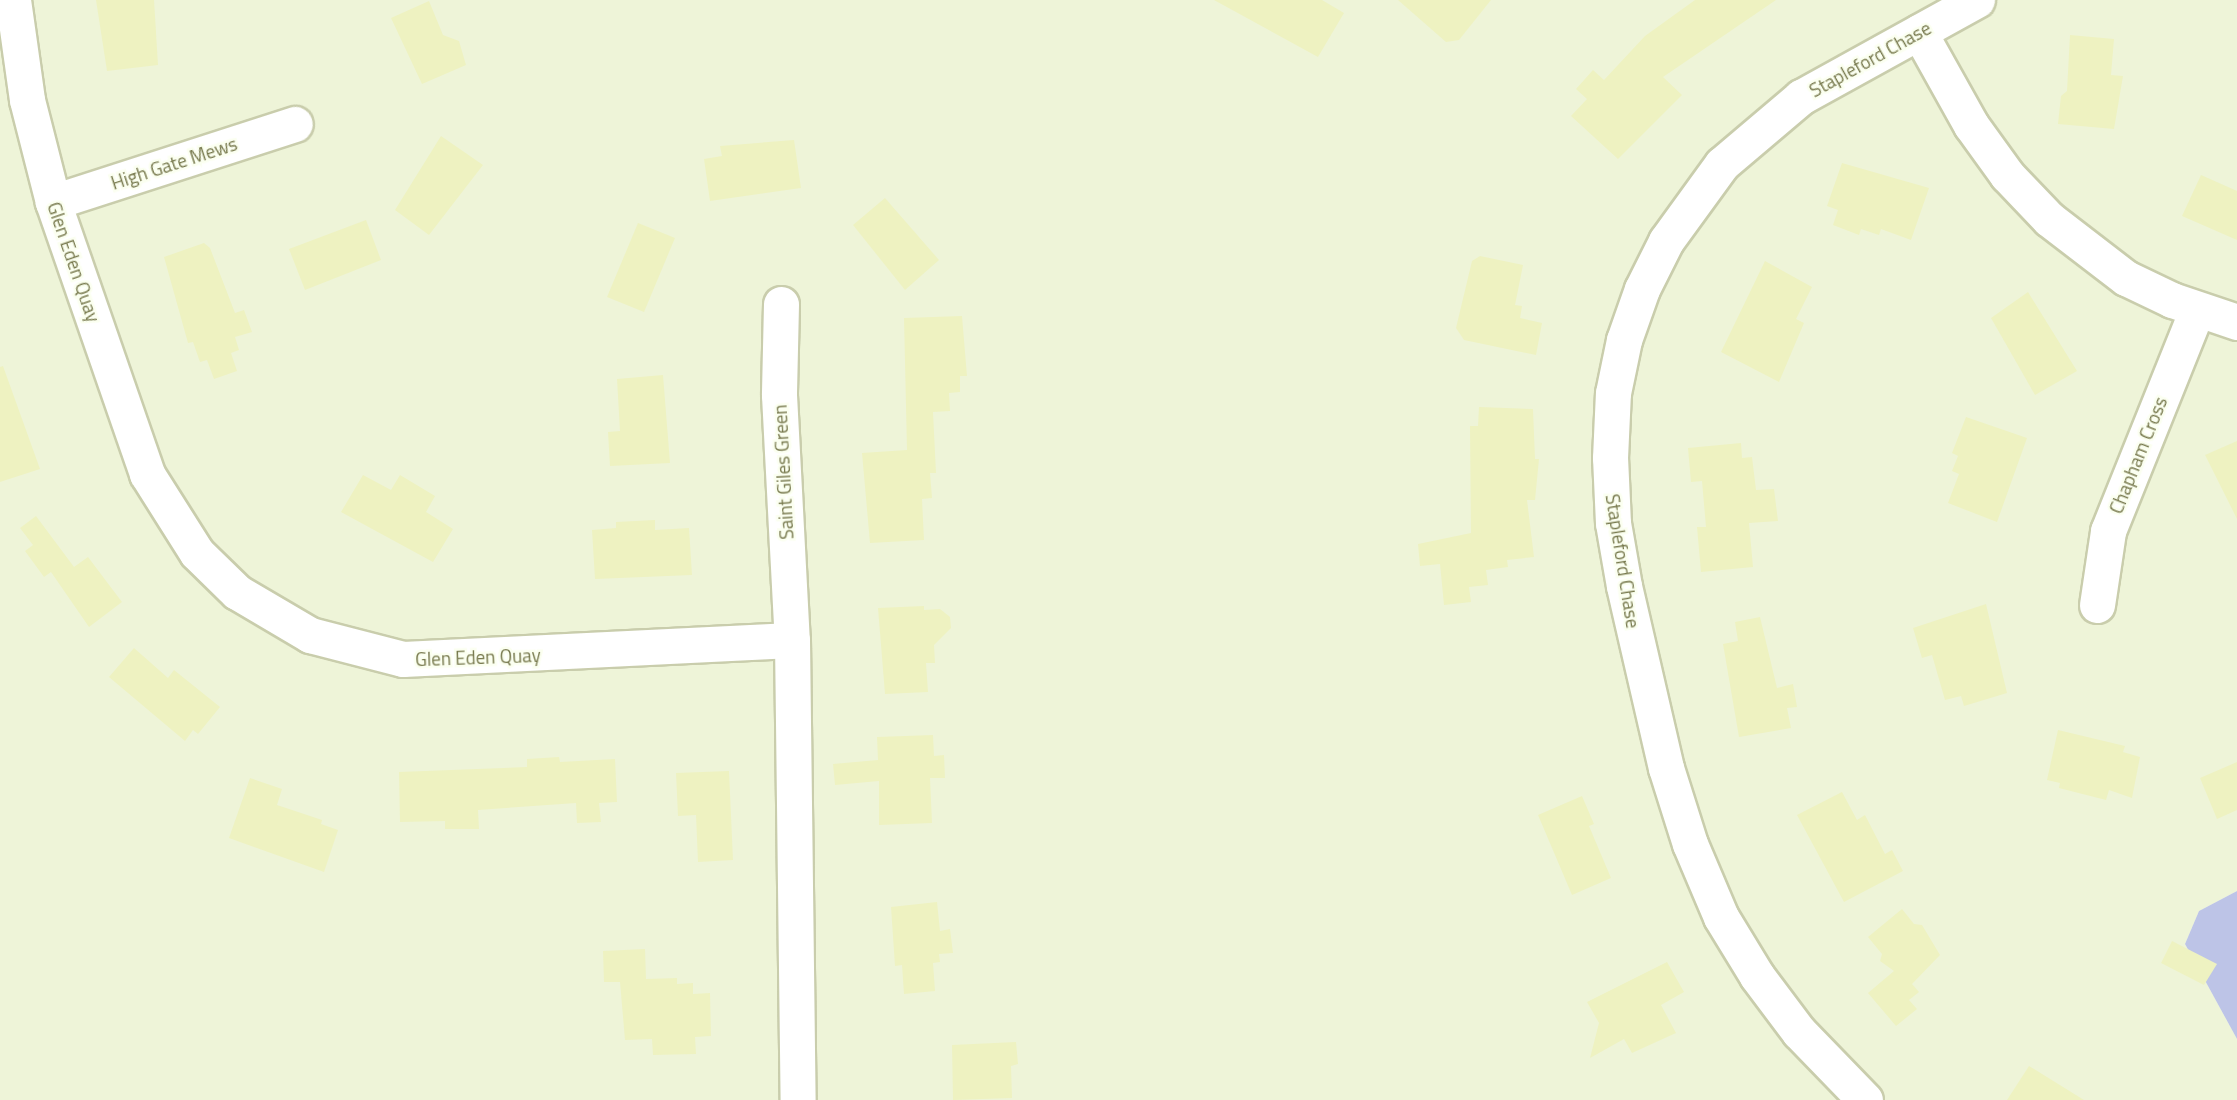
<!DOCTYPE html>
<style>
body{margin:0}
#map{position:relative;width:2237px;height:1100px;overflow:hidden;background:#f7fde9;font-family:"Titillium Web",sans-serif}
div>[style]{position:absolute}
.residential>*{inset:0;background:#eef4d8}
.water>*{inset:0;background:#bdc4e7}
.building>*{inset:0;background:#eef2c1}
.roads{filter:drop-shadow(2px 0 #c9cdac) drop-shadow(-2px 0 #c9cdac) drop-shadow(0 2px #c9cdac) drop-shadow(0 -2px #c9cdac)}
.minor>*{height:35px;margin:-17.5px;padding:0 17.5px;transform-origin:17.5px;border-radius:17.5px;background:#fff}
span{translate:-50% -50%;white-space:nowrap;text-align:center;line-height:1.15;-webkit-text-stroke:5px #fbfff0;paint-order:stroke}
.street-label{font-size:19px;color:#76784c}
</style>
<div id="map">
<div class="residential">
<div style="clip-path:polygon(0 0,2237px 0,2237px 891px,2199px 911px,2185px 944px,2237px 1039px,2237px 1100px,0 1100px)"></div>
</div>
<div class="water">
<div style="clip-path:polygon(2237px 891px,2237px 1039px,2185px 944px,2199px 911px)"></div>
</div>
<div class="building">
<div style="clip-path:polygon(96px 0,154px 0,158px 65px,107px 71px)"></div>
<div style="clip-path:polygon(1214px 0,1322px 0,1344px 13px,1318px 57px)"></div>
<div style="clip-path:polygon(1398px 0,1491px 0,1459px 40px,1446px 42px)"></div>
<div style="clip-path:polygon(1695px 0,1776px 0,1663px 77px,1682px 95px,1618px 159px,1571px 116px,1587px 99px,1576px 89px,1593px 70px,1604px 80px,1645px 36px)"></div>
<div style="clip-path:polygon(429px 1px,443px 35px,459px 41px,466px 65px,422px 84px,391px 18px)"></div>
<div style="clip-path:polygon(2070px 35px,2114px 39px,2111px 75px,2123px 76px,2114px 129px,2058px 124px,2061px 96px,2067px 91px)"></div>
<div style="clip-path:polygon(441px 136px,483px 165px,429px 235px,395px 210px)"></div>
<div style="clip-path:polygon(794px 140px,801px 188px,710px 201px,704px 159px,722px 156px,720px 146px)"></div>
<div style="clip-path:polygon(1842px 163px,1929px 188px,1911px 240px,1881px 229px,1879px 235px,1861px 229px,1859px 235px,1833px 225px,1838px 210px,1827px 206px)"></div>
<div style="clip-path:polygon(2201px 175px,2237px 191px,2237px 240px,2182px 216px)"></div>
<div style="clip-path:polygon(885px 198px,939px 260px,905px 290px,853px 225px)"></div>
<div style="clip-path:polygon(366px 220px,381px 260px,305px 290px,289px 249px)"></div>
<div style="clip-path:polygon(638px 223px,675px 238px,644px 312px,607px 297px)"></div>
<div style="clip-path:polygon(204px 243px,210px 248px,235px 313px,244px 310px,252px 332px,235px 337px,239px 350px,231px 353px,237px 371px,214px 379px,207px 360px,200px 362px,193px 342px,188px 343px,164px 257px)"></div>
<div style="clip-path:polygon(1480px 256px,1523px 265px,1515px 305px,1522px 306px,1520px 318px,1542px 323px,1536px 355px,1464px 340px,1456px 328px,1472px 261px)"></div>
<div style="clip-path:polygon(1765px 261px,1812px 287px,1796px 319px,1804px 323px,1779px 382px,1721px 352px)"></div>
<div style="clip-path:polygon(2028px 292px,2077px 371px,2035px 395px,1991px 318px)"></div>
<div style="clip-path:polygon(962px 316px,967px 376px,960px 376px,960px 392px,949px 393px,950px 411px,933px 412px,936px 473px,930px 473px,932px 498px,922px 499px,924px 540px,870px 543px,862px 453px,907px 450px,904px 318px)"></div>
<div style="clip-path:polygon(3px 366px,40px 469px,0 482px,0 367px)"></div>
<div style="clip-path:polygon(663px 375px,670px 463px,610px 466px,608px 432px,620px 431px,617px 379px)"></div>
<div style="clip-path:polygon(1479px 407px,1533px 409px,1535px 459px,1539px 459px,1535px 500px,1527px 500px,1534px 557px,1507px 560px,1508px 567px,1486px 570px,1488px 585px,1469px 587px,1471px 602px,1444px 605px,1440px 564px,1420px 566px,1418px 544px,1471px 533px,1470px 426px,1478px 426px)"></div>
<div style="clip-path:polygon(1966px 417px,2027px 438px,1997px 522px,1948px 503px,1959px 474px,1952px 471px,1958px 456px,1952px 453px)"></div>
<div style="clip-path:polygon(2237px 441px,2237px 519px,2205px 455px)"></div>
<div style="clip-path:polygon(1741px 443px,1742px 458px,1752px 457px,1756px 490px,1774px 489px,1778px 521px,1749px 523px,1753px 567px,1701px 572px,1697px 527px,1706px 527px,1702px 481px,1691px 482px,1688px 448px)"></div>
<div style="clip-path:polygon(363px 475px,391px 490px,400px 475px,435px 496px,426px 512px,453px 529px,433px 562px,341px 512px)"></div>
<div style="clip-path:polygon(36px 516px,74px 567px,88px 557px,122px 602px,89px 627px,51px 572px,44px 577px,25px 551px,33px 545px,20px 528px)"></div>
<div style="clip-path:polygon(655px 520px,655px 530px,689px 528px,692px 575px,595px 579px,592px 530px,616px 528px,616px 522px)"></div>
<div style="clip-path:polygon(1986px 604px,2007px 693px,1964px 706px,1961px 696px,1945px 700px,1932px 655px,1922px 658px,1913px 628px)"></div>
<div style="clip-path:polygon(924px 606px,924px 610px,940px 609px,950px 617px,951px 628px,934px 645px,935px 663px,926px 663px,928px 692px,885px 694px,878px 608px)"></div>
<div style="clip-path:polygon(1760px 617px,1777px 688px,1793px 684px,1797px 707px,1787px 708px,1791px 728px,1739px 737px,1723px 644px,1738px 641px,1735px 622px)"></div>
<div style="clip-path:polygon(134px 648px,168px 678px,174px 670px,220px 707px,198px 734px,193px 730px,185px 741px,109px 677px)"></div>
<div style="clip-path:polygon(2058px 730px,2125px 746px,2123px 752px,2140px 757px,2132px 798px,2109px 790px,2106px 800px,2059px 788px,2060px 783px,2047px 780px)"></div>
<div style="clip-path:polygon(933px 735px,934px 756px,944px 755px,945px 778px,930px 778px,932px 823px,879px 825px,879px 781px,835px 785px,833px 764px,878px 760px,877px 737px)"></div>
<div style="clip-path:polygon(559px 757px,560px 762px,615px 759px,617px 802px,599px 803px,601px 822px,577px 823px,576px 803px,478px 810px,479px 829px,445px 829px,445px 821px,400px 822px,399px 772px,527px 767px,527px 759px)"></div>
<div style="clip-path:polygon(2237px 762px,2237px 810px,2217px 819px,2200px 778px)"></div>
<div style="clip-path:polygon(729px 771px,733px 860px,698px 862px,696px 815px,678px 816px,676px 773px)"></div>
<div style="clip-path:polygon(250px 778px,282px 789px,277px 805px,322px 820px,321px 824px,338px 830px,324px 872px,229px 838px)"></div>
<div style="clip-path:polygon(1842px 792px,1857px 820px,1865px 815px,1885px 854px,1892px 850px,1903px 871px,1844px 902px,1797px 815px)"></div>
<div style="clip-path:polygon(1582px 796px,1594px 824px,1589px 826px,1611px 878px,1572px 895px,1538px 815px)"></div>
<div style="clip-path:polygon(937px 902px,940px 931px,950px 929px,953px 953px,939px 954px,940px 962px,933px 963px,935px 991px,904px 994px,902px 965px,895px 966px,891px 907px)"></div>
<div style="clip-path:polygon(1902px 909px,1914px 924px,1922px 925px,1940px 955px,1912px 984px,1919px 992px,1909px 1000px,1917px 1009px,1896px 1026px,1868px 993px,1894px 971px,1880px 961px,1882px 954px,1868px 937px)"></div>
<div style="clip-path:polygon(2172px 941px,2217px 964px,2204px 985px,2161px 963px)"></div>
<div style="clip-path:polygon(645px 949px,646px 979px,677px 978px,677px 984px,693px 983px,693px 994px,710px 993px,711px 1036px,695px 1037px,696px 1054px,653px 1055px,652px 1039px,625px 1040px,620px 982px,604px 982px,603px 951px)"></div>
<div style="clip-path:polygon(1667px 962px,1684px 992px,1661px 1005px,1676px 1033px,1632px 1053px,1624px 1039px,1590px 1058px,1599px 1023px,1587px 1002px)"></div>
<div style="clip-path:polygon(1016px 1042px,1018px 1064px,1011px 1066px,1012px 1098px,953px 1100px,952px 1045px)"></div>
<div style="clip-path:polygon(2029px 1066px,2084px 1100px,2007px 1100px)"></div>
</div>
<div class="roads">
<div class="minor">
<div style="left:13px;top:0;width:101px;rotate:82deg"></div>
<div style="left:27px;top:100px;width:105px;rotate:75.7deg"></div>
<div style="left:53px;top:202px;width:288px;rotate:70.9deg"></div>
<div style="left:147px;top:474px;width:93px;rotate:57.7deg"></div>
<div style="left:197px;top:553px;width:56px;rotate:44.3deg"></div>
<div style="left:237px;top:592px;width:85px;rotate:30.5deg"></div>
<div style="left:310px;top:635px;width:96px;rotate:14.5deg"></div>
<div style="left:403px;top:659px;width:389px;rotate:-2.8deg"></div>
<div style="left:1919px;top:32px;width:107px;rotate:60.8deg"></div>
<div style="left:1971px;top:125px;width:62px;rotate:54.2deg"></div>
<div style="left:2007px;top:175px;width:61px;rotate:46.3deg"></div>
<div style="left:2049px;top:219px;width:97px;rotate:37.5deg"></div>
<div style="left:2126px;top:278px;width:51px;rotate:25.6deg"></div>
<div style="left:2172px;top:300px;width:69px;rotate:18.7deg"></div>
<div style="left:53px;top:202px;width:254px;rotate:-17.9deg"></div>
<div style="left:781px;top:304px;width:91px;rotate:91.3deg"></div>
<div style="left:779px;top:395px;width:245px;rotate:87deg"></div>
<div style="left:792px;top:640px;width:460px;rotate:89.3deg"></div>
<div style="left:2097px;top:605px;width:75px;rotate:-81.5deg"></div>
<div style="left:2108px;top:531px;width:238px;rotate:-68.1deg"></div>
<div style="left:1865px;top:1100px;width:95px;rotate:-134.1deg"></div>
<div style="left:1799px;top:1032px;width:70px;rotate:-126.9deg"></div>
<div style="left:1757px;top:976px;width:69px;rotate:-121.4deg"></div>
<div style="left:1721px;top:917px;width:79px;rotate:-113deg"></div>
<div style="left:1690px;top:844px;width:80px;rotate:-107.5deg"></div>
<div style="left:1666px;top:768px;width:187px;rotate:-103deg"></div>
<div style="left:1624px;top:586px;width:64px;rotate:-99.9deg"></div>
<div style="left:1613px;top:523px;width:65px;rotate:-92.6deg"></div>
<div style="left:1610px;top:458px;width:65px;rotate:-87.4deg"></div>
<div style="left:1613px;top:393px;width:54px;rotate:-78.3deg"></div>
<div style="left:1624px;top:340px;width:54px;rotate:-70.6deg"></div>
<div style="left:1642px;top:289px;width:54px;rotate:-63.4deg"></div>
<div style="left:1666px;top:241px;width:95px;rotate:-54deg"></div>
<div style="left:1722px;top:164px;width:104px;rotate:-40.3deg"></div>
<div style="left:1801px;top:97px;width:201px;rotate:-28.9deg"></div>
</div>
</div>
<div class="street-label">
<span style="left:1870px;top:59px;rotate:-29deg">Stapleford Chase</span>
<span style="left:174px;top:163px;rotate:-18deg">High Gate Mews</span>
<span style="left:74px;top:262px;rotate:71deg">Glen Eden Quay</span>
<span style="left:2138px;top:455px;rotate:-68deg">Chapham Cross</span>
<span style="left:783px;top:472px;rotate:-93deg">Saint Giles Green</span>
<span style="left:1623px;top:561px;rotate:81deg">Stapleford Chase</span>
<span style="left:478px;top:657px;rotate:-2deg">Glen Eden Quay</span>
</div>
</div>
